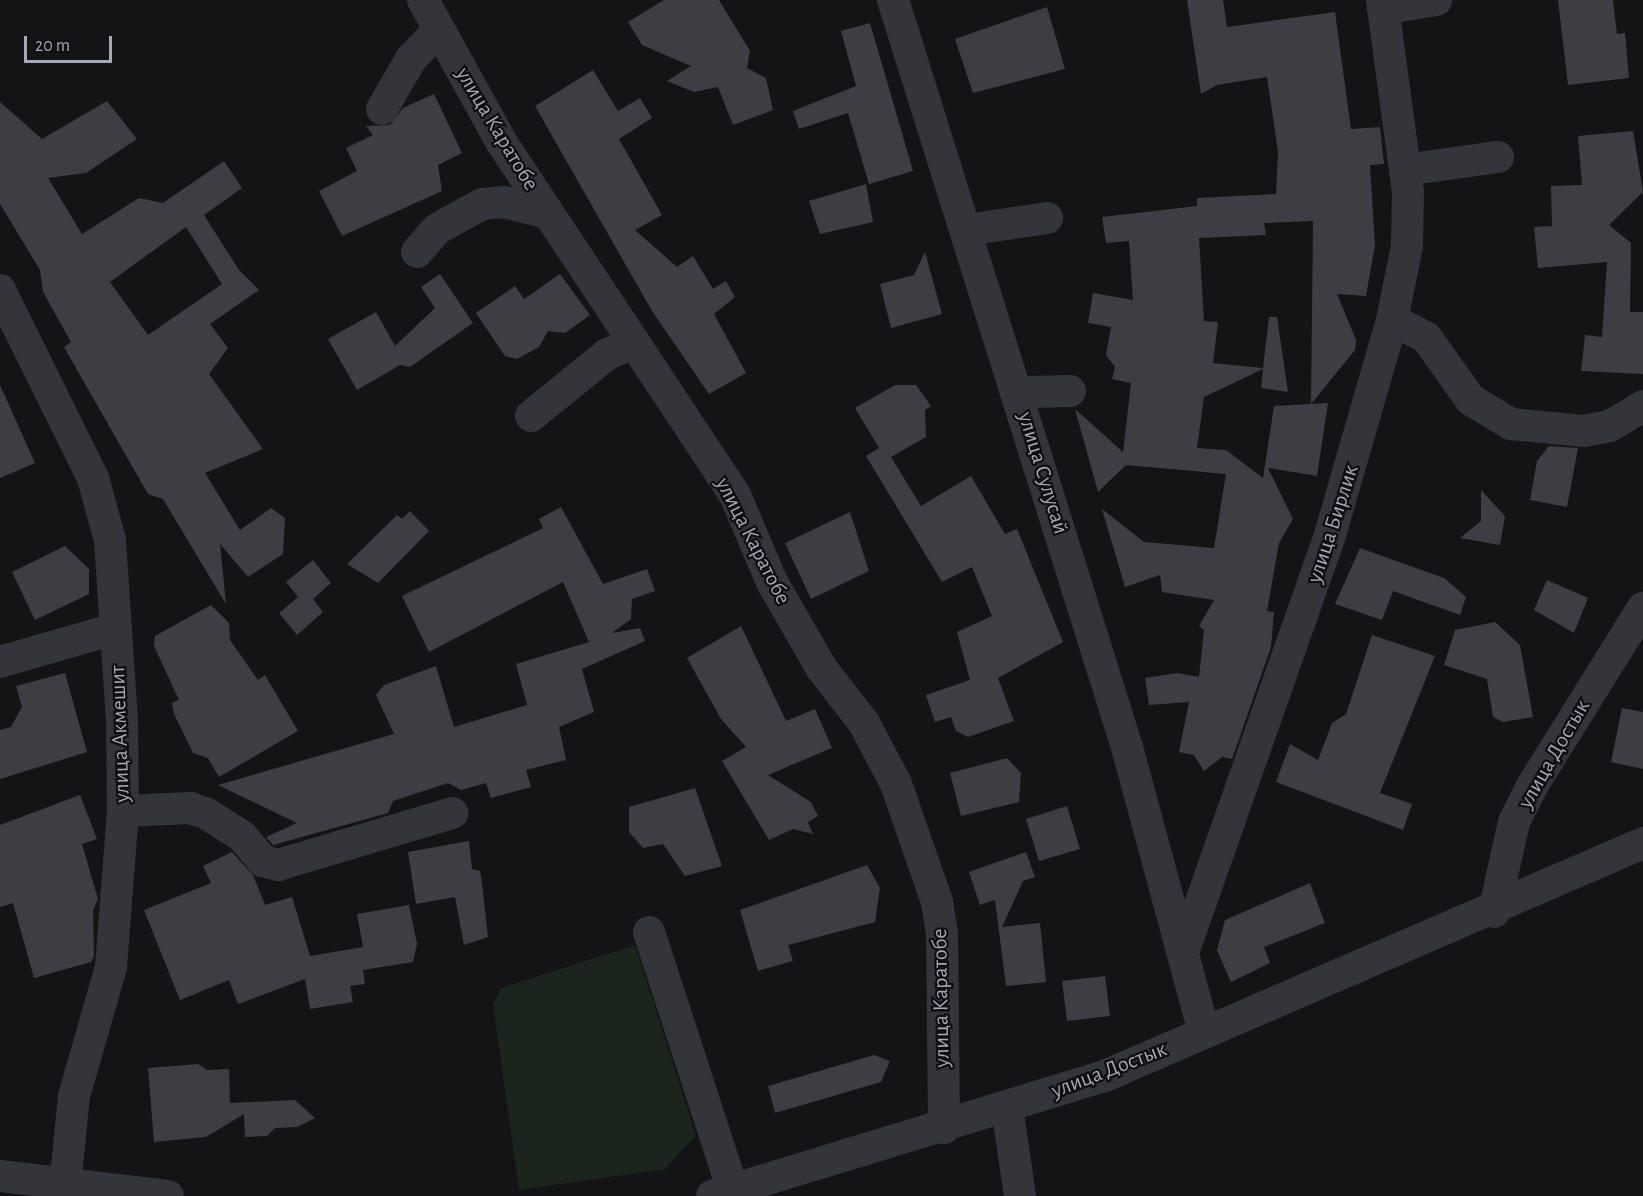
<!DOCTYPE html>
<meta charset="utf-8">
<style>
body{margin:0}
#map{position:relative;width:1643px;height:1196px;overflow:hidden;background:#141416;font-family:"Alegreya Sans",sans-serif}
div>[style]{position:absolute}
.green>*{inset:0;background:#1b241d}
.building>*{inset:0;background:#3e3d43}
.minor>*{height:32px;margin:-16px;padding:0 16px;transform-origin:16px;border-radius:16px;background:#34353b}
span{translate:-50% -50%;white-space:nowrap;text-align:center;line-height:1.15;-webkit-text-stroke:4.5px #0f0f10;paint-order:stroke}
.street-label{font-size:22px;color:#a4a8b7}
.scale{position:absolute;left:24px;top:36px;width:88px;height:27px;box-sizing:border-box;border:3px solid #a4a8b7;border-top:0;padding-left:8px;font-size:18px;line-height:21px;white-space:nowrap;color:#a4a8b7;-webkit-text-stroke:4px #0f0f10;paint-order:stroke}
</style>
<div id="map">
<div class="green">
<div style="clip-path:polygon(635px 945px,696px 1135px,665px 1169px,519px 1190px,493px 1005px,501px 988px)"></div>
</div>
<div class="building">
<div style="clip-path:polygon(664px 0,719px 0,750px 51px,747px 68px,766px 78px,773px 110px,733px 125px,718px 87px,694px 92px,667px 81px,691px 66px,642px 45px,628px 22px)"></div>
<div style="clip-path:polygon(1187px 0,1223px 0,1227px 27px,1335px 12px,1351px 129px,1380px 127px,1384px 164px,1370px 165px,1375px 245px,1366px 296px,1337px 294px,1356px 340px,1355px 350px,1311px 404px,1313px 221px,1264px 223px,1266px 235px,1199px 238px,1204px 321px,1218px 322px,1213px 363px,1263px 368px,1269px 317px,1277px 317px,1288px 392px,1261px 388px,1263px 369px,1204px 397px,1197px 448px,1226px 450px,1263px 478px,1274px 406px,1328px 403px,1317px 476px,1268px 468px,1293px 519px,1279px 543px,1267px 611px,1274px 612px,1271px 647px,1232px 759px,1222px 757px,1204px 771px,1194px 755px,1179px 752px,1189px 702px,1149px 705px,1145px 678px,1178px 673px,1199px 677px,1204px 630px,1199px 626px,1214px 600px,1162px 592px,1160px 575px,1125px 587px,1102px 509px,1144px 542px,1214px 548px,1226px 474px,1126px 465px,1098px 492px,1075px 409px,1123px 452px,1131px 383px,1112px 379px,1115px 367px,1106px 355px,1111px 327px,1088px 323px,1093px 293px,1133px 300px,1129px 241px,1106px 243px,1102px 217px,1197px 206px,1197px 198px,1276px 194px,1278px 152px,1267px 77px,1217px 85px,1201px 94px)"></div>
<div style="clip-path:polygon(1558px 0,1613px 0,1617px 34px,1625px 33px,1629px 78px,1568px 85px)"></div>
<div style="clip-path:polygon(1047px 7px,1065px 69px,973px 93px,955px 39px)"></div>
<div style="clip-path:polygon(870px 23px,913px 171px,869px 184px,848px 113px,799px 129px,793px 111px,856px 86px,841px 31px)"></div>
<div style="clip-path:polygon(593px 70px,618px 111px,640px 98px,652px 118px,619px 139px,662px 215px,635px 230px,677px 267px,693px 256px,713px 289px,726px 281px,735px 297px,714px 314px,746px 373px,709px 394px,652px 311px,535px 106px)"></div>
<div style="clip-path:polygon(434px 94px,462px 153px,438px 165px,442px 191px,342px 236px,319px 191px,357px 171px,346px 148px,373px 135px,366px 126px,390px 125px,403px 108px)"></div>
<div style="clip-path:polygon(evenodd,107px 101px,137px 139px,86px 173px,48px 178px,82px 234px,139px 198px,163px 203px,224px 161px,242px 188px,204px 215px,239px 270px,259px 290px,210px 324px,228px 348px,209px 374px,263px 449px,205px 473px,240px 530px,271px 508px,285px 518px,283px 554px,248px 577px,220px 544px,226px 604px,163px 499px,148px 494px,64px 347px,71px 342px,43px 292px,40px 270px,0 204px,0 102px,42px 139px,107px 101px,186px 227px,222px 284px,148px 335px,110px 282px,186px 227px)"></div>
<div style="clip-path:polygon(1633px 131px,1643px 192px,1609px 225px,1631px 243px,1630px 312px,1643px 312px,1643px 374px,1581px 371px,1585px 335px,1602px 337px,1607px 262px,1538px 268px,1534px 227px,1552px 226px,1551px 186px,1582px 185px,1578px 136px)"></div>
<div style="clip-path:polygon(866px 184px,873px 222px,820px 234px,809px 201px)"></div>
<div style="clip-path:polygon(925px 252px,942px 314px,891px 328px,880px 284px,914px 275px)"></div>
<div style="clip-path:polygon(440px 274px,473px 323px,410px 367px,400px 365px,357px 390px,328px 339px,376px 312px,395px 346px,435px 308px,421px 287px)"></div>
<div style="clip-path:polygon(560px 274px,590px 315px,565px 333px,548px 331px,539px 347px,517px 359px,505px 356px,476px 313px,515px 286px,524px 299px)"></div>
<div style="clip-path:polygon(0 385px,35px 463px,0 478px)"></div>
<div style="clip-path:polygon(895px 385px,916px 385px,931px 406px,925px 410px,926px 437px,891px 457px,921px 506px,971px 476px,1005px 534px,1017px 529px,1063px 642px,998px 678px,1014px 721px,968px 737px,956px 731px,951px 717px,935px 722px,926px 695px,970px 680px,957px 632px,992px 616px,972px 567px,942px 582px,866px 456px,879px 448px,855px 408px)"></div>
<div style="clip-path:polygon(1549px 446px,1578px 448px,1567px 507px,1530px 500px,1537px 461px)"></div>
<div style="clip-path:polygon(1481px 490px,1505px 516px,1500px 545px,1460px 538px,1481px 521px)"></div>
<div style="clip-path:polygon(561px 507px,603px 584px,647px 569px,655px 591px,632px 599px,631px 619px,612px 633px,640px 628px,645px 641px,582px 669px,594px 712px,559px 727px,566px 760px,526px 770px,531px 787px,491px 798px,486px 783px,461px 790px,448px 783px,393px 801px,388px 813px,273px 845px,266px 837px,297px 823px,218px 785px,394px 734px,376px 695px,384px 685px,436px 666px,454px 727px,527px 705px,516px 664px,589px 642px,563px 582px,429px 652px,402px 596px,543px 528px,539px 519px)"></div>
<div style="clip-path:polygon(410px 511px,429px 531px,378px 583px,347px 564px,397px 515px,402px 519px)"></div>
<div style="clip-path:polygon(850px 512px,869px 571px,811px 599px,785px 543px)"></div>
<div style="clip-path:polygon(65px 546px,89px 569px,89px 594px,35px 620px,12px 572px)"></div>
<div style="clip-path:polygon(1360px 548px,1444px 578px,1466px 597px,1460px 615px,1393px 591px,1382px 620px,1335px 604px)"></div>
<div style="clip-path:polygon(313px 560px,331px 583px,313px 599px,323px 612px,297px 635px,279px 613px,298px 597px,286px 582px)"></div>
<div style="clip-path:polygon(1547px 580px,1588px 598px,1574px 633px,1534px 610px)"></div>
<div style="clip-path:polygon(211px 605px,229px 623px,230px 640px,258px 680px,265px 675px,298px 731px,219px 777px,208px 758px,193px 753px,174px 714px,172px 703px,179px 700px,154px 646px,155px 636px)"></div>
<div style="clip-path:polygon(1495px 622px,1520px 645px,1533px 717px,1503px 722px,1493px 717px,1487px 679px,1444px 665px,1455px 630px)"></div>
<div style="clip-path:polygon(741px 626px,786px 721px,815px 709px,832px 748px,768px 775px,811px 802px,818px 816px,808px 822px,813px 834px,793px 829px,769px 840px,722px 761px,746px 747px,721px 719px,687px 658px)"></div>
<div style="clip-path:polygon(1372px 635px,1435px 656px,1380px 793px,1412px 804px,1403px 830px,1276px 782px,1290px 744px,1318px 760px,1332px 723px,1346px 714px)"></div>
<div style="clip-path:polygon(65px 673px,87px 752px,0 779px,0 730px,11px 727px,22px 707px,16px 686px)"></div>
<div style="clip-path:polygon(1622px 708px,1643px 712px,1643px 769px,1611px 762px)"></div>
<div style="clip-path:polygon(1007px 758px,1021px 773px,1019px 802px,961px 816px,950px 773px)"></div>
<div style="clip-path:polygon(695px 788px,722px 866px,685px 876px,663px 844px,643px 848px,629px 832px,629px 807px)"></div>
<div style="clip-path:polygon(80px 795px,97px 839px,82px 844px,98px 899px,93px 911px,94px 956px,91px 962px,34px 978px,13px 903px,0 907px,0 825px)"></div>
<div style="clip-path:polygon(1067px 806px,1080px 849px,1039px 861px,1026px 819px)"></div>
<div style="clip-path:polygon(469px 841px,472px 869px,480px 871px,482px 883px,488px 937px,464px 945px,455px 897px,416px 904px,408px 852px)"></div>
<div style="clip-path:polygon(232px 852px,253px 875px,265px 905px,292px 897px,310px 956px,363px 947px,357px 914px,409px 905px,417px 944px,413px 962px,363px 970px,365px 984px,350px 986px,353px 1002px,310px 1009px,305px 979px,238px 1004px,229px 980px,180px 1000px,144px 910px,211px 883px,203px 866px)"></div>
<div style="clip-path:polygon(1026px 852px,1035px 877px,1023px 881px,1002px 927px,1040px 923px,1046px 982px,1006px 986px,995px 900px,980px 905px,969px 872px)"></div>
<div style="clip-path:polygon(867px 865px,880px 888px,875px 922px,788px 945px,793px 961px,758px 971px,740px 910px)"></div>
<div style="clip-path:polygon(1310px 883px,1325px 923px,1264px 947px,1270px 963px,1231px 982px,1217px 950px,1225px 920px)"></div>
<div style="clip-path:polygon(1105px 976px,1110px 1016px,1067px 1021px,1062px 981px)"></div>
<div style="clip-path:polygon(874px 1055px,890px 1061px,881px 1082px,775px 1113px,768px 1086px)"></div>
<div style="clip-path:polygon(198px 1064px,207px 1070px,229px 1069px,230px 1103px,295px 1100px,315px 1118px,297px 1127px,275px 1128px,267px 1136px,245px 1137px,244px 1114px,206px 1137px,154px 1142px,148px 1068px)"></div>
</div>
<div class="minor">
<div style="left:423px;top:0;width:163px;rotate:61.1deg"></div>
<div style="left:502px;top:143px;width:422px;rotate:56.5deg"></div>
<div style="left:735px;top:495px;width:95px;rotate:67deg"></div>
<div style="left:772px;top:582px;width:100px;rotate:60.1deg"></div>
<div style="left:822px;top:669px;width:68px;rotate:52.1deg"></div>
<div style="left:864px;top:723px;width:69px;rotate:62.3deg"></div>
<div style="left:896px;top:784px;width:125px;rotate:70.8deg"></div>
<div style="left:937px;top:902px;width:31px;rotate:81deg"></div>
<div style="left:942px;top:933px;width:195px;rotate:89.4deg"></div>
<div style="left:893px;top:0;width:783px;rotate:72.61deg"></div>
<div style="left:1127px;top:747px;width:296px;rotate:74.9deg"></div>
<div style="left:1383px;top:9px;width:54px;rotate:-9.6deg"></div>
<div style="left:382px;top:109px;width:58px;rotate:-59.9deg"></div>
<div style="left:411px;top:59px;width:40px;rotate:-46deg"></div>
<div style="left:1405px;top:170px;width:94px;rotate:-8deg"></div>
<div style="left:966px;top:230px;width:82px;rotate:-8.4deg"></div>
<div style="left:417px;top:252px;width:30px;rotate:-49deg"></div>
<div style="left:437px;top:229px;width:51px;rotate:-29.1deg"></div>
<div style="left:482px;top:204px;width:22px;rotate:-5deg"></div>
<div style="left:504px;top:202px;width:45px;rotate:14deg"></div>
<div style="left:0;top:290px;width:210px;rotate:63.7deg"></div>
<div style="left:93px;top:478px;width:64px;rotate:74.7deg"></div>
<div style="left:110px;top:540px;width:179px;rotate:86.2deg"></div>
<div style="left:122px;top:719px;width:92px;rotate:89.4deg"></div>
<div style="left:123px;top:811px;width:156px;rotate:94.4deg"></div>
<div style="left:111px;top:967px;width:134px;rotate:106deg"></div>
<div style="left:74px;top:1096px;width:100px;rotate:95.7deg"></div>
<div style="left:1392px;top:320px;width:38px;rotate:27deg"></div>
<div style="left:1426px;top:337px;width:77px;rotate:54.5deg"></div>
<div style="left:1471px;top:400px;width:47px;rotate:31deg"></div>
<div style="left:1511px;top:424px;width:73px;rotate:5.5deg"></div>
<div style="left:1584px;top:431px;width:26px;rotate:-11deg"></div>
<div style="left:1610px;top:426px;width:39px;rotate:-31deg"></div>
<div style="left:1019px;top:398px;width:13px;rotate:-29deg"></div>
<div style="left:1030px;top:392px;width:40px;rotate:-1.4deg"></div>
<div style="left:531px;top:416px;width:97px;rotate:-39.1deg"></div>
<div style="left:606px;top:355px;width:31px;rotate:-25deg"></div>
<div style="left:0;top:662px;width:119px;rotate:-16.1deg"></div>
<div style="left:123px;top:811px;width:67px;rotate:-2.6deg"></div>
<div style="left:190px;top:808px;width:18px;rotate:19deg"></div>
<div style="left:207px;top:814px;width:41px;rotate:32.2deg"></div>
<div style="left:242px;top:836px;width:33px;rotate:50deg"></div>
<div style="left:263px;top:861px;width:16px;rotate:15deg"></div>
<div style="left:278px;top:865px;width:182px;rotate:-16.6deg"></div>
<div style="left:1494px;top:912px;width:92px;rotate:-77.5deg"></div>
<div style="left:1514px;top:822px;width:40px;rotate:-63.4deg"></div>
<div style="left:1532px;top:786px;width:210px;rotate:-58.1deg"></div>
<div style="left:649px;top:932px;width:271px;rotate:72deg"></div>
<div style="left:1185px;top:947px;width:437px;rotate:-70.6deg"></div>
<div style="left:1330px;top:535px;width:224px;rotate:-73.9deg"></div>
<div style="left:1392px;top:320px;width:76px;rotate:-78.5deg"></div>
<div style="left:1407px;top:246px;width:54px;rotate:-88.9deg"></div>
<div style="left:1408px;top:192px;width:194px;rotate:-97.7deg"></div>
<div style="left:1007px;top:1107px;width:90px;rotate:81.7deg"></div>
<div style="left:0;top:1176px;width:169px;rotate:6.8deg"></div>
<div style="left:712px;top:1196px;width:413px;rotate:-17deg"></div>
<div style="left:1107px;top:1075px;width:584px;rotate:-23.4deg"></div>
</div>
<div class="street-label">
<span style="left:497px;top:129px;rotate:59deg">улица Каратобе</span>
<span style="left:1043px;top:473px;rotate:73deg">улица Сулусай</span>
<span style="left:1333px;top:524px;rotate:-72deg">улица Бирлик</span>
<span style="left:753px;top:541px;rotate:63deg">улица Каратобе</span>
<span style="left:120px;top:734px;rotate:-92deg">улица Акмешит</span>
<span style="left:1554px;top:754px;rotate:-60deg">улица Достык</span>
<span style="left:941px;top:998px;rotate:-91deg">улица Каратобе</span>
<span style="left:1109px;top:1070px;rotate:-21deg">улица Достык</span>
</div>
<div class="scale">20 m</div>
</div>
